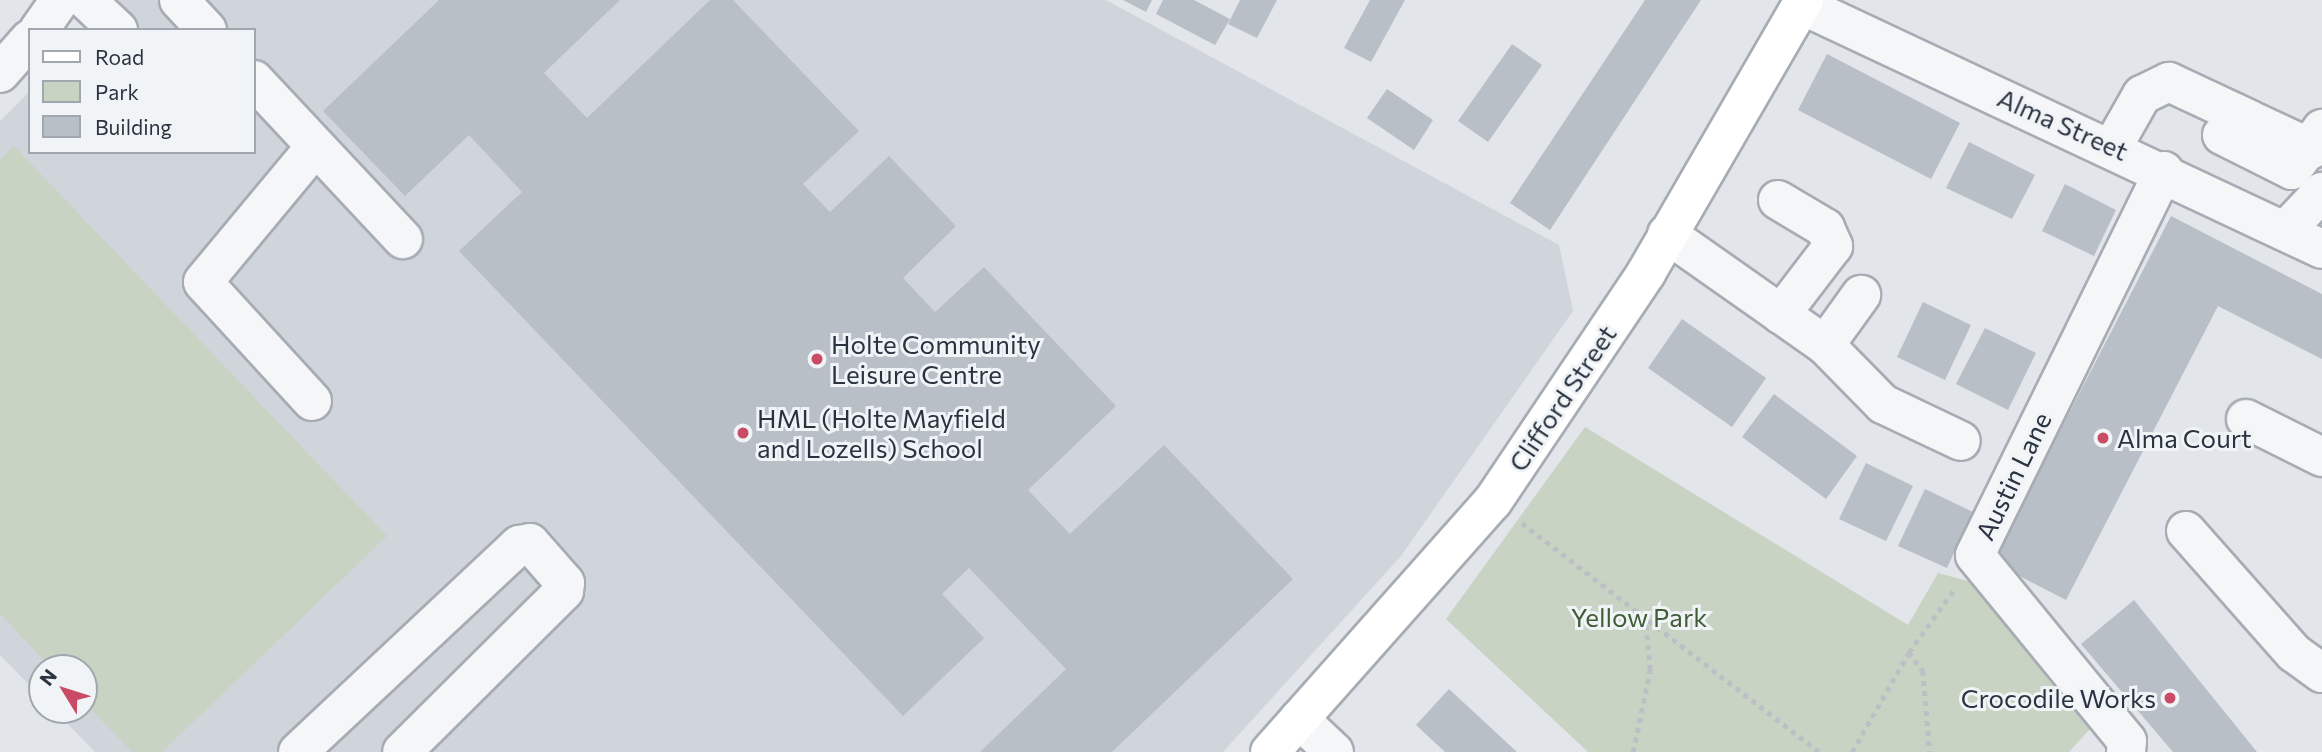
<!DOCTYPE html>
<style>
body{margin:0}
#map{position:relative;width:2322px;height:752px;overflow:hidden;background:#e2e5ea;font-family:Commissioner,sans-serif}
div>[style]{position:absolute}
.built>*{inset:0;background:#d0d5dc}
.green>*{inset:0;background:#c8d3c3}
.building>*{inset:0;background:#b9bfc7}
.path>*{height:4.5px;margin-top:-2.25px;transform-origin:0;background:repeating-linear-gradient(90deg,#bbc0c5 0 5px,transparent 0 10px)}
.roads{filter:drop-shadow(2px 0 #a7acb4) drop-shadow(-2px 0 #a7acb4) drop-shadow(0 2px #a7acb4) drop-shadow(0 -2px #a7acb4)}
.minor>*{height:38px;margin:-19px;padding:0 19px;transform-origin:19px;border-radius:19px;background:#f4f6f8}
.major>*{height:38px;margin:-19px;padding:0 19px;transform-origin:19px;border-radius:19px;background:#fff}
.dots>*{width:19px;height:19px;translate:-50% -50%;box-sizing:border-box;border:4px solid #f1f4f7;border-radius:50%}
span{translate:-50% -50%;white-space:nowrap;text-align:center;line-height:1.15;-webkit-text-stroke:6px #f1f4f7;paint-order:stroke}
.street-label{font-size:26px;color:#2a3441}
.poi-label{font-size:26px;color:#2a3441}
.left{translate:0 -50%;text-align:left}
.right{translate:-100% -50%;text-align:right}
.park-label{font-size:26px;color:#415d38}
.legend{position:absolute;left:28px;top:28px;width:228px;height:126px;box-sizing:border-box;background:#f1f4f7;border:2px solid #a1a7ae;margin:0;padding:9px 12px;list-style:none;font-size:21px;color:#2a3441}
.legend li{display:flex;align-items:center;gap:14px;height:35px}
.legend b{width:35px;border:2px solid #a1a7ae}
.north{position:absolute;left:28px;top:654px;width:70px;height:70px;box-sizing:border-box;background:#f1f4f7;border:2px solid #a1a7ae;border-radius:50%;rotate:308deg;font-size:19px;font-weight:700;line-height:28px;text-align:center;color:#2a3441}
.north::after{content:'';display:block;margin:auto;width:24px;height:32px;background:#ca4b65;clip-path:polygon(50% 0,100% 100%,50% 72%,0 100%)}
</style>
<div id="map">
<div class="built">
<div style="clip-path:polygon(119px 0,1106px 0,1559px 245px,1573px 311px,1401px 556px,1223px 752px,95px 752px,54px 710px,84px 710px,84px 668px,42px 668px,42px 698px,0 655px,0 121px,30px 91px,30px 152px,254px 152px,254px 30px,90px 30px)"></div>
</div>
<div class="green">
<div style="clip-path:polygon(14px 146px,387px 536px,162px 752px,132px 752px,84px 702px,84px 668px,52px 668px,0 614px,0 159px)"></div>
<div style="clip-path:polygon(1585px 427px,1908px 625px,1938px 573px,1979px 584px,2098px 720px,2069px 752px,1588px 752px,1446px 619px)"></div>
</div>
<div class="building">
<div style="clip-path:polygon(439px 0,620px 0,544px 73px,587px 118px,710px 0,733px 0,859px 131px,803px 184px,830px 212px,889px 156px,956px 226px,903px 278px,935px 312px,984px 267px,1116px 406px,1028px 490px,1070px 534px,1164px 445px,1293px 579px,1112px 752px,980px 752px,1066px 669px,969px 568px,942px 594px,984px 638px,903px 716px,459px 251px,522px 192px,469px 135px,405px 196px,323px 111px)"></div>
<div style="clip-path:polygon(1123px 0,1152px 0,1146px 12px)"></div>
<div style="clip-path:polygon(1163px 0,1194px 0,1230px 19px,1215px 45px,1156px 14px)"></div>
<div style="clip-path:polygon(1240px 0,1277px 0,1257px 38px,1228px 24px)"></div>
<div style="clip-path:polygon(1370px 0,1405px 0,1371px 62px,1344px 48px)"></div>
<div style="clip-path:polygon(1645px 0,1701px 0,1550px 230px,1510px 203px)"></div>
<div style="clip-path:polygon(1512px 44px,1542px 65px,1488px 142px,1458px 121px)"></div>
<div style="clip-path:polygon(1827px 54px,1960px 123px,1931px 179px,1798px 110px)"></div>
<div style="clip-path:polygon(1387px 89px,1433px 120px,1414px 150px,1367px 118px)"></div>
<div style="clip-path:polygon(1969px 142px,2035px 175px,2012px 219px,1946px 188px)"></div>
<div style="clip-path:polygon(2065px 184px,2116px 210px,2094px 256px,2042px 231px)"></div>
<div style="clip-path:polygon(2171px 216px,2322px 294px,2322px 359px,2218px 306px,2066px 600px,1992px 562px)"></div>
<div style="clip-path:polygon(1923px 302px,1971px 325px,1945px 380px,1897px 357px)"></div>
<div style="clip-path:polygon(1682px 319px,1766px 378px,1732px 427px,1648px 368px)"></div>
<div style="clip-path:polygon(1985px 328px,2036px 353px,2008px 410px,1956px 384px)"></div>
<div style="clip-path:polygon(1774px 394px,1857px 456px,1826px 499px,1742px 437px)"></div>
<div style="clip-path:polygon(1866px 463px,1913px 486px,1886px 541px,1839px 519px)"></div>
<div style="clip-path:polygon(1925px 489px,1973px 512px,1947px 568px,1898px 546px)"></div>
<div style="clip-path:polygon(2134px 600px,2257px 752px,2173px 752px,2081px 644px)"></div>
<div style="clip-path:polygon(1449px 689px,1517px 752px,1445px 752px,1416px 725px)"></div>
</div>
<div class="path">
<div style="left:1522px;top:523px;width:375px;rotate:37.6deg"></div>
<div style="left:1909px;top:652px;width:24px;rotate:54deg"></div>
<div style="left:1923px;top:671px;width:81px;rotate:85.1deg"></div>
<div style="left:1633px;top:752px;width:84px;rotate:-78.3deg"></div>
<div style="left:1650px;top:670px;width:52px;rotate:-95.5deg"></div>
<div style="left:1852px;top:752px;width:115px;rotate:-60.3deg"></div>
<div style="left:1909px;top:652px;width:80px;rotate:-54.1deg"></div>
</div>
<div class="roads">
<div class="minor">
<div style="left:86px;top:0;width:44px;rotate:43.2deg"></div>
<div style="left:179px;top:0;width:41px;rotate:47deg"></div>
<div style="left:1802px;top:5px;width:574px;rotate:25.14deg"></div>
<div style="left:39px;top:30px;width:37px;rotate:-55deg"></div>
<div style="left:0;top:73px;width:45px;rotate:-48.6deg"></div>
<div style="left:254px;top:80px;width:218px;rotate:46.9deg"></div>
<div style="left:2222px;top:135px;width:78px;rotate:26.6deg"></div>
<div style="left:2292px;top:170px;width:51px;rotate:-53.8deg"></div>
<div style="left:2113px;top:146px;width:59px;rotate:-60.4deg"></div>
<div style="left:2142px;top:95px;width:30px;rotate:-26deg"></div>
<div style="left:2169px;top:82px;width:158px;rotate:25.1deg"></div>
<div style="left:1778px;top:200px;width:55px;rotate:30.8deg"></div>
<div style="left:1825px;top:228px;width:20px;rotate:66deg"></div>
<div style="left:1833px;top:246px;width:86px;rotate:127.4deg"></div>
<div style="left:2285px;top:231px;width:54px;rotate:-46.5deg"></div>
<div style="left:1667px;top:234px;width:193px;rotate:35.1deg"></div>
<div style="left:1825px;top:345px;width:83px;rotate:45.5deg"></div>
<div style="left:1883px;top:404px;width:86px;rotate:25.4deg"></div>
<div style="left:1825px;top:345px;width:62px;rotate:-54.2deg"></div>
<div style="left:312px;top:401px;width:161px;rotate:-132.5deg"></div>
<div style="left:203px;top:282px;width:175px;rotate:-50.3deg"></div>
<div style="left:2246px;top:419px;width:85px;rotate:26.6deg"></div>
<div style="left:2186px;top:531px;width:163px;rotate:48.5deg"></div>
<div style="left:2294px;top:653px;width:34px;rotate:36deg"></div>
<div style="left:1299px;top:719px;width:48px;rotate:43.3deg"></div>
<div style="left:298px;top:752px;width:303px;rotate:-43.1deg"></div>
<div style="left:519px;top:545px;width:11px;rotate:-10deg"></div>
<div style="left:530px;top:543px;width:53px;rotate:48.8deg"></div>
<div style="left:565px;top:583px;width:8px;rotate:97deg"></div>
<div style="left:564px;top:591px;width:228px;rotate:135.2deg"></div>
<div style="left:2126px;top:752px;width:11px;rotate:-85deg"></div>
<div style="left:2127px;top:741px;width:240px;rotate:-129.3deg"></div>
<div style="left:1975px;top:555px;width:428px;rotate:-63.8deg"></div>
</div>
<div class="major">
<div style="left:1270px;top:752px;width:336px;rotate:-48.4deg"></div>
<div style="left:1493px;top:501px;width:275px;rotate:-56.1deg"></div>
<div style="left:1646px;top:273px;width:315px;rotate:-59.9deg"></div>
</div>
</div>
<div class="dots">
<div style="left:817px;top:359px;background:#ca4b65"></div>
<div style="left:743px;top:433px;background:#ca4b65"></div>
<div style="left:2103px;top:438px;background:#ca4b65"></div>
<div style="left:2170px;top:698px;background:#ca4b65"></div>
</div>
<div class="street-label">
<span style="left:2063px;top:124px;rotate:24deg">Alma Street</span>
<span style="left:1562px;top:398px;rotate:-56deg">Clifford Street</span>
<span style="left:2013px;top:476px;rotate:-64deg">Austin Lane</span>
</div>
<div class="poi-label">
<span class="left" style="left:831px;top:359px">Holte Community<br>Leisure Centre</span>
<span class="left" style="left:757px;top:433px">HML (Holte Mayfield<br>and Lozells) School</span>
<span class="left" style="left:2117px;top:438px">Alma Court</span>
<span class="right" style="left:2156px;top:698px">Crocodile Works</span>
</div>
<div class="park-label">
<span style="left:1639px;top:617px">Yellow Park</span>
</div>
<ul class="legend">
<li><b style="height:9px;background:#fff"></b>Road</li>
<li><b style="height:19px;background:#c8d3c3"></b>Park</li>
<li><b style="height:19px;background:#b9bfc7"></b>Building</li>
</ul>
<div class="north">N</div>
</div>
